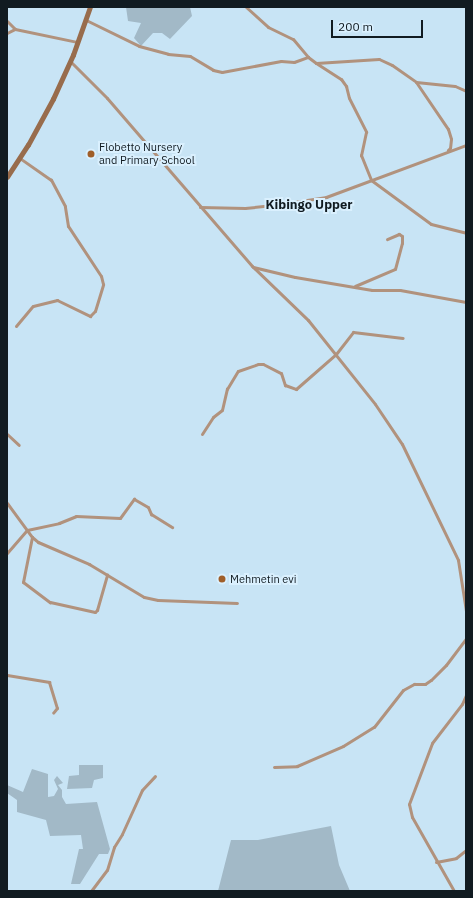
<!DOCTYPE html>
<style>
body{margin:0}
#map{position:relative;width:473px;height:898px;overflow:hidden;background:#c8e4f5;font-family:"IBM Plex Sans",sans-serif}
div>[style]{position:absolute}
.green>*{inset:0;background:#a2b9c7}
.street>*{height:3px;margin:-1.5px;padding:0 1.5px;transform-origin:1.5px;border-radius:1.5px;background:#b1927d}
.secondary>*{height:4.5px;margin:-2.25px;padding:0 2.25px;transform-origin:2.25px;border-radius:2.25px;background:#986c4c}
.dots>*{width:11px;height:11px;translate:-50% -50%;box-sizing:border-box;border:2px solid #daf0fe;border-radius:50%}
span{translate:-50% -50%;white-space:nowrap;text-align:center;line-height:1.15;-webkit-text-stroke:4px #daf0fe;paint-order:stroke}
.poi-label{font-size:11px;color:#111b21}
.left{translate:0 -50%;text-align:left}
.quarter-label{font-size:13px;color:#111b21;font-weight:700}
.frame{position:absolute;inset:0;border:8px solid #111b21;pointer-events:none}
.scale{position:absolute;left:331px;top:20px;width:92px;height:18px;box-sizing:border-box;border:2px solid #111b21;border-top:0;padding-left:5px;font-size:12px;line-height:14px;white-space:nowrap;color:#111b21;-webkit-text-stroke:3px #daf0fe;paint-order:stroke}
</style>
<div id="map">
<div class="green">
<div style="clip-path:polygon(126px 7px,190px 7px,192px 16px,170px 39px,162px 33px,153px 33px,141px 46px,134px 38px,141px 23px,128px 21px)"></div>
<div style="clip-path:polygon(79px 765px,103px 765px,103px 778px,94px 780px,92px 788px,67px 789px,69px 776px,79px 775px)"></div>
<div style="clip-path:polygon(32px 769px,48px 774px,48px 797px,54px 796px,58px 789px,54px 780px,57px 776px,63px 783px,58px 785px,62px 790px,62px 797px,66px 804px,97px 802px,110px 849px,108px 854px,99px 854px,80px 884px,71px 884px,79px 849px,83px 849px,81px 835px,50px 836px,46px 820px,17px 812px,17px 800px,7px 793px,7px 785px,23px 792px)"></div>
<div style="clip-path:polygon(331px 826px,339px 865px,350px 891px,218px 891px,231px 840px,258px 840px)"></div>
</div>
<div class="street">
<div style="left:246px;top:7px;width:30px;rotate:42deg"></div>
<div style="left:268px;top:27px;width:28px;rotate:26deg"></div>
<div style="left:293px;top:39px;width:23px;rotate:50deg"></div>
<div style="left:308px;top:57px;width:10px;rotate:37deg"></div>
<div style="left:316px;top:63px;width:63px;rotate:-3.6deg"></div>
<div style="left:379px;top:59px;width:14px;rotate:25deg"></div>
<div style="left:392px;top:65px;width:29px;rotate:35deg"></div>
<div style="left:416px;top:82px;width:39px;rotate:6deg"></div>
<div style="left:455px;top:86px;width:12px;rotate:24deg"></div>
<div style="left:86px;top:20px;width:59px;rotate:26.1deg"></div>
<div style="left:139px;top:46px;width:30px;rotate:15deg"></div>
<div style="left:168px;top:54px;width:22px;rotate:5deg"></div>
<div style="left:190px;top:56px;width:27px;rotate:31deg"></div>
<div style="left:213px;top:70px;width:9px;rotate:13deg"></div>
<div style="left:222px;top:72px;width:60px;rotate:-10.6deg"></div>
<div style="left:281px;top:61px;width:13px;rotate:4deg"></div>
<div style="left:294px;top:62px;width:15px;rotate:-20deg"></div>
<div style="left:7px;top:21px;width:11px;rotate:45deg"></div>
<div style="left:7px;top:33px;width:9px;rotate:-27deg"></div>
<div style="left:15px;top:29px;width:63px;rotate:11.8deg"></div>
<div style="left:71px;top:62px;width:51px;rotate:45deg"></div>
<div style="left:107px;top:98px;width:222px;rotate:49.2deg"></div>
<div style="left:252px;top:266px;width:78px;rotate:44deg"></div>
<div style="left:308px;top:320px;width:107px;rotate:51.4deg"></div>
<div style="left:375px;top:404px;width:48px;rotate:56deg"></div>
<div style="left:402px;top:444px;width:129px;rotate:64.2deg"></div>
<div style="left:458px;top:560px;width:52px;rotate:81.1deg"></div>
<div style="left:316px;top:63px;width:30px;rotate:33deg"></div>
<div style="left:341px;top:79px;width:9px;rotate:54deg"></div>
<div style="left:346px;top:86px;width:12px;rotate:76deg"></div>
<div style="left:349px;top:98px;width:38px;rotate:63deg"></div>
<div style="left:366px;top:132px;width:24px;rotate:102deg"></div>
<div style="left:361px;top:155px;width:27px;rotate:68deg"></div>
<div style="left:371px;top:180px;width:74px;rotate:36.3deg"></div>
<div style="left:431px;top:224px;width:36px;rotate:14deg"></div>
<div style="left:416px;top:82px;width:57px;rotate:55.8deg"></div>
<div style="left:448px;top:129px;width:10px;rotate:73deg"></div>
<div style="left:451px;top:139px;width:9px;rotate:96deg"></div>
<div style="left:450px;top:148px;width:3px;rotate:135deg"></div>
<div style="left:200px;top:207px;width:45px;rotate:1.3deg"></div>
<div style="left:245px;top:208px;width:36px;rotate:-6deg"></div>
<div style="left:281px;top:204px;width:46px;rotate:-8.8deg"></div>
<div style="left:326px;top:197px;width:149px;rotate:-20.4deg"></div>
<div style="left:253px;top:267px;width:43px;rotate:13.4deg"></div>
<div style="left:295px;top:277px;width:78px;rotate:9.6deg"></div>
<div style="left:372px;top:290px;width:28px"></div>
<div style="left:400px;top:290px;width:67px;rotate:10.3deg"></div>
<div style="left:355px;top:286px;width:43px;rotate:-23deg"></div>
<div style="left:395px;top:269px;width:27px;rotate:-75deg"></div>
<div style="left:402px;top:243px;width:7px;rotate:-90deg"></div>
<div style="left:402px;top:236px;width:4px;rotate:-146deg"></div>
<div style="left:399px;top:234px;width:13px;rotate:157deg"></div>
<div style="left:16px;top:326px;width:26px;rotate:-50deg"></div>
<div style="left:33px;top:306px;width:25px;rotate:-14deg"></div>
<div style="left:57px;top:300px;width:37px;rotate:26deg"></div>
<div style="left:90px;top:316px;width:7px;rotate:-45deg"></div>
<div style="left:95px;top:311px;width:28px;rotate:-73deg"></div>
<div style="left:103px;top:284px;width:8px;rotate:-104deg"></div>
<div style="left:101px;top:276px;width:60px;rotate:-123.4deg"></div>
<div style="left:68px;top:226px;width:20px;rotate:-99deg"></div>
<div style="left:65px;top:206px;width:30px;rotate:-118deg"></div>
<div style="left:51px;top:180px;width:39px;rotate:-145deg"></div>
<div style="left:7px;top:434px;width:16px;rotate:43deg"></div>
<div style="left:202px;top:434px;width:20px;rotate:-57deg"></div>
<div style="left:213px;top:417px;width:11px;rotate:-38deg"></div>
<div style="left:222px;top:410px;width:22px;rotate:-77deg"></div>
<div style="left:227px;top:389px;width:21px;rotate:-59deg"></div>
<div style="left:238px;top:371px;width:21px;rotate:-19deg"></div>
<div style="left:258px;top:364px;width:5px"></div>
<div style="left:263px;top:364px;width:20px;rotate:27deg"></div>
<div style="left:281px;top:373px;width:13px;rotate:72deg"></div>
<div style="left:285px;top:385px;width:12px;rotate:20deg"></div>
<div style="left:296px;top:389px;width:53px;rotate:-41.2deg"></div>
<div style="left:336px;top:354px;width:28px;rotate:-52deg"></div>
<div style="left:353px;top:332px;width:50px;rotate:6.8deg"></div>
<div style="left:7px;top:503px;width:42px;rotate:53.7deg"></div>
<div style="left:32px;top:537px;width:8px;rotate:40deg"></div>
<div style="left:38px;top:542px;width:56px;rotate:23.3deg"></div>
<div style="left:89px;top:564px;width:64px;rotate:31deg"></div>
<div style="left:144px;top:597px;width:14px;rotate:12deg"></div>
<div style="left:158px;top:600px;width:79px;rotate:2.2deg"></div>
<div style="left:32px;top:537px;width:46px;rotate:101.3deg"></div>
<div style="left:23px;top:582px;width:34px;rotate:37deg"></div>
<div style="left:50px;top:602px;width:46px;rotate:12.5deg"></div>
<div style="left:95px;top:612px;width:3px;rotate:-45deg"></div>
<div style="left:97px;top:610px;width:37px;rotate:-74deg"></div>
<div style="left:7px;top:553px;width:30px;rotate:-49deg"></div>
<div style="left:27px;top:530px;width:33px;rotate:-12deg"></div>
<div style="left:59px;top:523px;width:18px;rotate:-22deg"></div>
<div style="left:76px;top:516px;width:44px;rotate:2.6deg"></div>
<div style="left:120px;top:518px;width:24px;rotate:-54deg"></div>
<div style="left:134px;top:499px;width:16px;rotate:30deg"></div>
<div style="left:148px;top:507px;width:8px;rotate:67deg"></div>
<div style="left:151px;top:514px;width:25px;rotate:32deg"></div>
<div style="left:7px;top:675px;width:43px;rotate:9.5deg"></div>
<div style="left:49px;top:682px;width:27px;rotate:73deg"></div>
<div style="left:57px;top:708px;width:6px;rotate:129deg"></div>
<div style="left:274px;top:767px;width:23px;rotate:-2deg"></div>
<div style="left:297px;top:766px;width:50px;rotate:-23.5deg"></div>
<div style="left:343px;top:746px;width:36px;rotate:-32deg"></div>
<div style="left:374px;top:727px;width:47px;rotate:-51.9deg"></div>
<div style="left:403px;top:690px;width:13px;rotate:-29deg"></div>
<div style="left:414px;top:684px;width:11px"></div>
<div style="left:425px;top:684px;width:7px;rotate:-34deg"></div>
<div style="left:431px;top:680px;width:21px;rotate:-45deg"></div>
<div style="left:446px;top:665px;width:34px;rotate:-53deg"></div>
<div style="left:436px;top:862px;width:20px;rotate:-11deg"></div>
<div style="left:456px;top:858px;width:13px;rotate:-39deg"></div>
<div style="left:91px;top:891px;width:26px;rotate:-53deg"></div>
<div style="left:107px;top:870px;width:24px;rotate:-73deg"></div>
<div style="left:114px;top:847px;width:15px;rotate:-58deg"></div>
<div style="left:122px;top:834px;width:48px;rotate:-65.6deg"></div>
<div style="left:142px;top:790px;width:19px;rotate:-47deg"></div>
<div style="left:454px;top:891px;width:85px;rotate:-119.6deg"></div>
<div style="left:412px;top:817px;width:13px;rotate:-103deg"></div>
<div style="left:409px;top:804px;width:65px;rotate:-69.3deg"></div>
<div style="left:432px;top:743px;width:49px;rotate:-52.4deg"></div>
<div style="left:462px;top:704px;width:10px;rotate:-66deg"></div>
<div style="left:466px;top:695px;width:47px;rotate:-90deg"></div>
</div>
<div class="secondary">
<div style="left:7px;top:177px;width:38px;rotate:-57deg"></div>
<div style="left:28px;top:145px;width:52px;rotate:-61.5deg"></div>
<div style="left:53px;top:99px;width:48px;rotate:-65.6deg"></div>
<div style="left:73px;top:55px;width:51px;rotate:-70.5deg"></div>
</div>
<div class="dots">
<div style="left:91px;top:154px;background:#9f5e29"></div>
<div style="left:222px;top:579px;background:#9f5e29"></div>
</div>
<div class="poi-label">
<span class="left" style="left:99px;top:154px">Flobetto Nursery<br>and Primary School</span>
<span class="left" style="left:230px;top:579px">Mehmetin evi</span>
</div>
<div class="quarter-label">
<span style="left:309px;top:205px">Kibingo Upper</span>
</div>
<div class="frame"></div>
<div class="scale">200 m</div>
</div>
